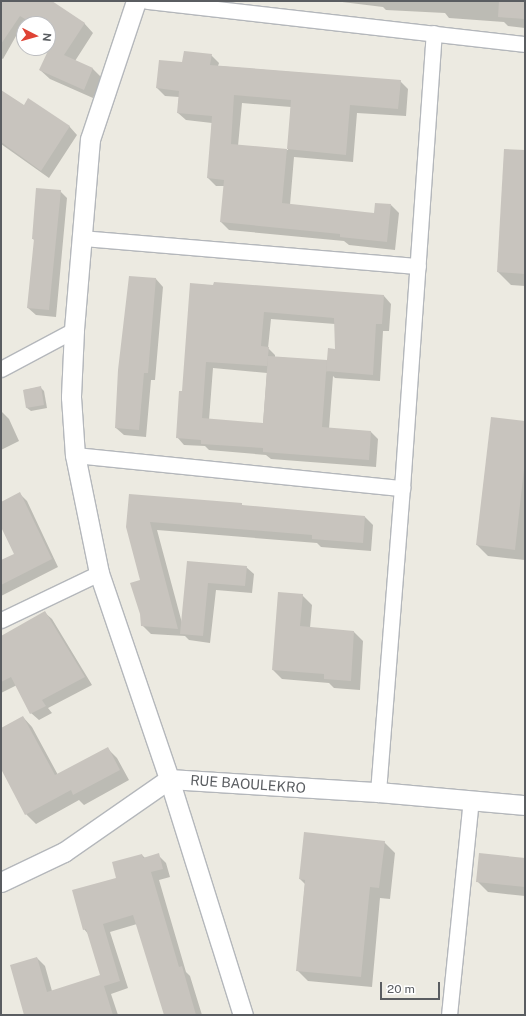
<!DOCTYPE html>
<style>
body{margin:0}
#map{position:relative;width:526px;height:1016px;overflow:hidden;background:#eceae1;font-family:"Public Sans",sans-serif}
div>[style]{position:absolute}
.shadow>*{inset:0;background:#0003}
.building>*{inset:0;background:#c8c4be}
.roads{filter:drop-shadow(1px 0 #b4b7bb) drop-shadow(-1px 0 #b4b7bb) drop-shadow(0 1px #b4b7bb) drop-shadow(0 -1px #b4b7bb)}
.minor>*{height:15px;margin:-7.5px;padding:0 7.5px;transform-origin:7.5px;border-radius:7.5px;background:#fff}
.tertiary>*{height:19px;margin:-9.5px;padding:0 9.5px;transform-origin:9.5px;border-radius:9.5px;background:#fff}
span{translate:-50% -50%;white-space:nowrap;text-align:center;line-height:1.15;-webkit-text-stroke:3px #fff;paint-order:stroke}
.street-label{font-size:14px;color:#5a5d61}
.frame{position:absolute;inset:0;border:2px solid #5a5d61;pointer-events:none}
.north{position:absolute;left:16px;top:16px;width:40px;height:40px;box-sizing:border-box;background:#fff;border:1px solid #bdbec0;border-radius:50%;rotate:96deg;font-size:11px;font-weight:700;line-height:16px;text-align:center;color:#5a5d61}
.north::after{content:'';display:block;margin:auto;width:14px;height:18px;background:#df4335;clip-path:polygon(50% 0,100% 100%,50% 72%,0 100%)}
.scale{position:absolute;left:380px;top:982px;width:60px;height:18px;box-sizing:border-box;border:2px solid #5a5d61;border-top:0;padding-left:5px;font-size:12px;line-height:14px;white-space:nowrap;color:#5a5d61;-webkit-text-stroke:3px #fff;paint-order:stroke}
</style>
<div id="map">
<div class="shadow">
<div style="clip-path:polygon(1px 1px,50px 1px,84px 23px,93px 33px,75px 61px,93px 69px,102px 78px,93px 98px,50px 79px,40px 70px,54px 40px,48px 36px,48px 24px,24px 24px,24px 32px,20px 39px,16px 36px,3px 59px,1px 58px)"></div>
<div style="clip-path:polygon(287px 1px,302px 1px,302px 2px)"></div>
<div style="clip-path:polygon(334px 1px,525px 1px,525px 28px,508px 26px,504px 22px,449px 18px,445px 13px,386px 10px,383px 7px)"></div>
<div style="clip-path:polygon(evenodd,211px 55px,219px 63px,218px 66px,400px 81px,408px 89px,406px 116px,357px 113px,353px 162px,294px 157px,290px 205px,375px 214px,391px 205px,399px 213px,395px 250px,349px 245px,344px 241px,229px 230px,221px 222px,225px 186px,216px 186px,208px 178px,212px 123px,186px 120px,178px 113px,179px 97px,165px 96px,157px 88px,183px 64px,211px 55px,242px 103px,291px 107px,288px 150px,238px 146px,242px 103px)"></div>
<div style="clip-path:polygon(1px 91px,24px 106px,69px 126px,77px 135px,49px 178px,1px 144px)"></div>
<div style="clip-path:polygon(525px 151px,525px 286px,511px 285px,498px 272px)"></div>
<div style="clip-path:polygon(60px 191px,67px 198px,56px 317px,36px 315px,28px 308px,35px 241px,33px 239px)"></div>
<div style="clip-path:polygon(130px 277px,156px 279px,163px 287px,155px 380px,151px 380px,146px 437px,124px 435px,116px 428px)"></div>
<div style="clip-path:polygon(evenodd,191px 284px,384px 296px,391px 304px,389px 331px,383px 331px,380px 381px,335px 378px,333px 376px,329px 429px,371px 432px,378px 439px,376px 467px,271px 459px,266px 455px,209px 450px,205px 446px,184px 445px,177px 437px,183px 392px,191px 284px,271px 319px,335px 324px,336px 350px,326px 361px,275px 357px,275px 355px,268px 348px,271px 319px,191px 284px,213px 368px,267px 373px,263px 424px,209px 420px,213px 368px)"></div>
<div style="clip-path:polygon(40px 387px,44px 391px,47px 408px,31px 411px,27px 408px,24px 390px)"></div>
<div style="clip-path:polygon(1px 411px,9px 419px,19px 441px,1px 450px)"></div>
<div style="clip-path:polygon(525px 422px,525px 560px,488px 556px,477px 545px)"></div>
<div style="clip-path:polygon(20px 494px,27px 501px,58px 567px,1px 596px,1px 562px,16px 554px,1px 524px,1px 503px)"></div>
<div style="clip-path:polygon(130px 496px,241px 504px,243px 506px,365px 517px,373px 525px,371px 551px,321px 547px,317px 543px,157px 530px,182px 623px,188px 562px,246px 567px,254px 574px,252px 593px,216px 590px,210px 643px,189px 640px,185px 636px,151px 634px,142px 625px,141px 580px)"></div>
<div style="clip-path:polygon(302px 595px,312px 605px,310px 628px,354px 632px,363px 641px,360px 690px,334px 688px,329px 683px,282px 679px,273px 670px)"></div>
<div style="clip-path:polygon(44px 612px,52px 619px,92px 685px,48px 708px,52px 713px,39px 720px,31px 713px,17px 685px,1px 693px,1px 651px)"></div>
<div style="clip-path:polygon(23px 717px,32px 727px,58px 775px,108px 749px,117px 758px,129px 780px,84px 805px,79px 800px,36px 824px,26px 814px,1px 767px,1px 729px)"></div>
<div style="clip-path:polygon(384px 842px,395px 853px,390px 899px,380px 898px,372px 987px,308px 981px,297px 970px,305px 884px,300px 879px)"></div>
<div style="clip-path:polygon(142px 855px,145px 858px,158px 855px,166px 863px,170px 877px,159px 880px,186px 972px,190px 976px,202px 1015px,165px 1015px,137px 924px,110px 932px,128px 988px,111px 994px,118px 1015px,24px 1015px,37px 958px,45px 966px,52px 991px,102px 976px,89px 935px,84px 929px,118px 878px)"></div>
<div style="clip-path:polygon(525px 859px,525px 896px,488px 892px,477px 881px)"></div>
</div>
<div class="building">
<div style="clip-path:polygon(1px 1px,52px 1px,85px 23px,64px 55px,93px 68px,84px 90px,39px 70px,54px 38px,48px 34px,48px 24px,33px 24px,20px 16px,1px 44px)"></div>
<div style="clip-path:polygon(499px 1px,525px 1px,525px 19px,498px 17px)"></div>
<div style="clip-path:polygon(evenodd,184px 51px,212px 54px,210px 65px,401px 80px,398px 109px,350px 105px,346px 155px,287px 149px,282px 203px,374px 213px,375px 203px,391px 204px,387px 242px,340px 237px,340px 234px,220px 222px,224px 180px,207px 178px,212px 116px,177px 113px,179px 91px,156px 88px,159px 60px,182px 62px,184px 51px,234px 95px,291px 100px,287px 149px,231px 144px,234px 95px)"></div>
<div style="clip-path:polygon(1px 90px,24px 105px,28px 98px,70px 126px,41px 171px,1px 142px)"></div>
<div style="clip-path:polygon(504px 149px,525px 150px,525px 274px,497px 272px)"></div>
<div style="clip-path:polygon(36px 188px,61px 190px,49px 310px,27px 308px,34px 239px,32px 239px)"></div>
<div style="clip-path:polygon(129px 276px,156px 278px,148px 373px,144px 373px,139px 430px,115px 428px,118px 370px)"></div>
<div style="clip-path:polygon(evenodd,214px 282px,384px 295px,382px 324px,376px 324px,373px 375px,326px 371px,328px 348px,335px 349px,334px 318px,264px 312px,261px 346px,269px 347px,268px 356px,327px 360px,322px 427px,371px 431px,369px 460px,263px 452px,263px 448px,201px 444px,201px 440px,176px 438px,179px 391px,182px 391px,190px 283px,213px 285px,214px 282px,268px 356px,263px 423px,202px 418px,206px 362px,267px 366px,268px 356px)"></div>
<div style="clip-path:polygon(41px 386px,44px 405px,26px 408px,23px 390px)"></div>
<div style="clip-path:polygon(491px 417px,525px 421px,525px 460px,515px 550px,476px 545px)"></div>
<div style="clip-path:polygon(20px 492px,52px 559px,1px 585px,1px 560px,14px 554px,1px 527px,1px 502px)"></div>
<div style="clip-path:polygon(129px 494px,242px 503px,242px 505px,365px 516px,363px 543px,312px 539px,312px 535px,150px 522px,178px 629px,141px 626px,140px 614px,130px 583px,140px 580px,126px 527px)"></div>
<div style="clip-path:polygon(187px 561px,247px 566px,245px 586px,208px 583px,203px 636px,180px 634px)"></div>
<div style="clip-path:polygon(278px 592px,303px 594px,300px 626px,354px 631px,351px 681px,324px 679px,324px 674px,272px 670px)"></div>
<div style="clip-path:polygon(45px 611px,85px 677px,42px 700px,46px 706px,30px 714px,11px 677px,1px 682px,1px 636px)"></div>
<div style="clip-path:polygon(23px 716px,55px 775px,108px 747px,120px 770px,73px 795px,71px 790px,25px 815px,1px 769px,1px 728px)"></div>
<div style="clip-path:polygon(304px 832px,385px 841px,379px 888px,370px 887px,361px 977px,296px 971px,305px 880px,299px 879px)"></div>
<div style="clip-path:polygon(159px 853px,163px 869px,151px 872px,179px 967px,182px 966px,196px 1015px,164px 1015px,133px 915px,103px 924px,120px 981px,104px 986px,113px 1015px,24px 1015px,10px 965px,37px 957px,47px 992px,100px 975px,86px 929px,83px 930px,72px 890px,116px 878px,112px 862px,142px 854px,143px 858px)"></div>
<div style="clip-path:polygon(479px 853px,525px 858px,525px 887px,476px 882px)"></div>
</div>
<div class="roads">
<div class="minor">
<div style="left:147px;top:1px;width:380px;rotate:6.5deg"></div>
<div style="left:82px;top:238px;width:337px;rotate:4.8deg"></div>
<div style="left:1px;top:369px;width:83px;rotate:-28.1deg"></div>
<div style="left:75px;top:455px;width:329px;rotate:5.8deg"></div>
<div style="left:1px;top:620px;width:109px;rotate:-25.6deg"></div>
<div style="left:378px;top:792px;width:305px;rotate:-85.5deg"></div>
<div style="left:402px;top:488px;width:456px;rotate:-86deg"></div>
<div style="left:449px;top:1015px;width:216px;rotate:-84.2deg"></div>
</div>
<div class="tertiary">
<div style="left:136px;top:1px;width:145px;rotate:108.4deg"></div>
<div style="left:90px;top:139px;width:192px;rotate:94.8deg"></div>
<div style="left:74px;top:330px;width:67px;rotate:92.6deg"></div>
<div style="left:71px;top:397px;width:58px;rotate:86.1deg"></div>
<div style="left:75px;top:455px;width:120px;rotate:78.5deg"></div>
<div style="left:99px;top:573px;width:218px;rotate:71.2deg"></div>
<div style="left:169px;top:779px;width:247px;rotate:72.6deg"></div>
<div style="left:1px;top:882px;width:70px;rotate:-25.5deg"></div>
<div style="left:64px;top:852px;width:128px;rotate:-34.8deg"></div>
<div style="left:169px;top:779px;width:209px;rotate:3.6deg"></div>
<div style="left:378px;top:792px;width:148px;rotate:5.1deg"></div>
</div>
</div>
<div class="street-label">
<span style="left:248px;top:784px;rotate:4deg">RUE BAOULEKRO</span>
</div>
<div class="frame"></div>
<div class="north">N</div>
<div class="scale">20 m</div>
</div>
